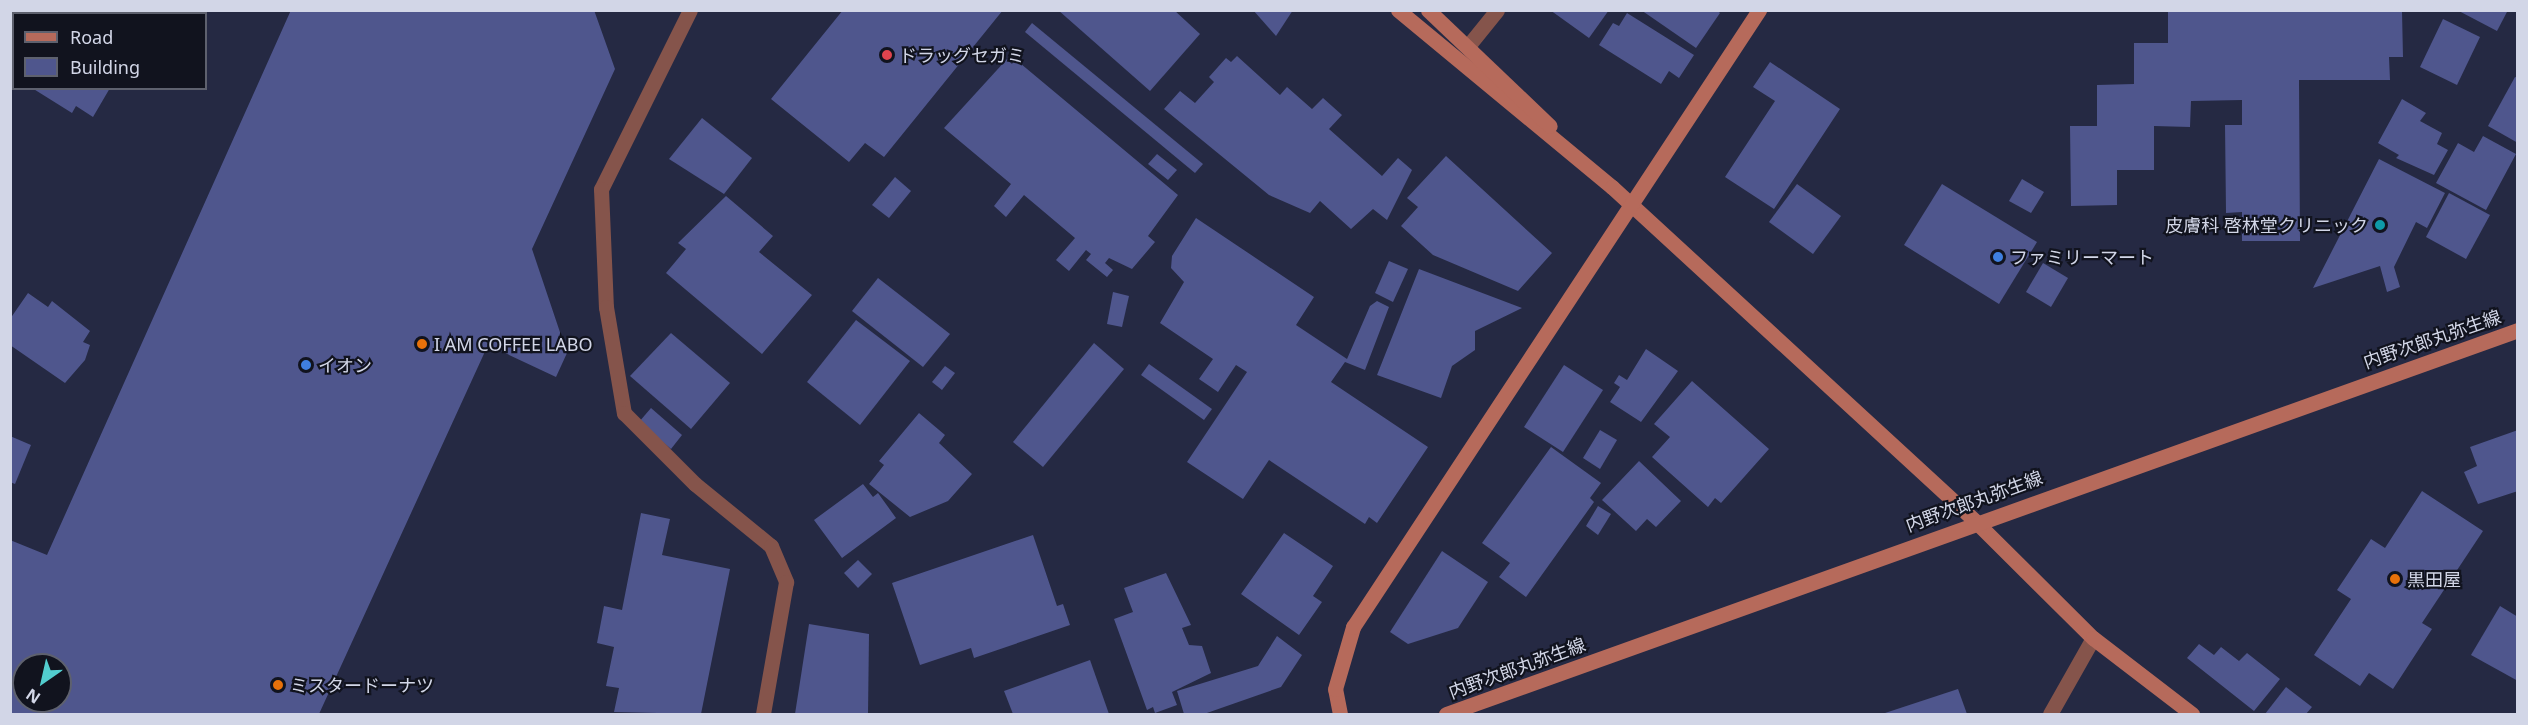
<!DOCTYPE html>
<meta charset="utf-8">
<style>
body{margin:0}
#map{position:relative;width:2528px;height:725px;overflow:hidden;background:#252943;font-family:"Noto Sans","Noto Sans JP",sans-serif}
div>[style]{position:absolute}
.building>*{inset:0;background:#4f568d}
.street>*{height:15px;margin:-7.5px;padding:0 7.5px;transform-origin:7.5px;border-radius:7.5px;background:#85544b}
.secondary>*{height:15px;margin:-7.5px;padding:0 7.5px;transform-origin:7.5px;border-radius:7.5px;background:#b66a5b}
.dots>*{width:16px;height:16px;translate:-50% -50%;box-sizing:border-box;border:3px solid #11131e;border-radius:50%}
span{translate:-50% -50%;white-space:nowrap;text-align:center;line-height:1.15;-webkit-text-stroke:4.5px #11131e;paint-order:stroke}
.poi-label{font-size:18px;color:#d2d6e7}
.left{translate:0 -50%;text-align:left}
.right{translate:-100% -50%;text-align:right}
.street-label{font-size:18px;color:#d2d6e7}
.frame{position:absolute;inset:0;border:12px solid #d2d6e7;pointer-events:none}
.legend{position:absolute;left:12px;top:12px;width:195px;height:78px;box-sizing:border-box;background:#11131e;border:2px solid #5e616e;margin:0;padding:8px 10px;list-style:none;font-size:18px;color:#d2d6e7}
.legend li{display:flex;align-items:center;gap:12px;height:30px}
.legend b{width:30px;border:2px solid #5e616e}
.north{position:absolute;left:12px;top:653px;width:60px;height:60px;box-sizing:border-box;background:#11131e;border:2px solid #5e616e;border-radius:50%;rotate:214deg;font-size:16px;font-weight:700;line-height:24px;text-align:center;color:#d2d6e7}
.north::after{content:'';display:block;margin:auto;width:21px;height:27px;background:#52cdcf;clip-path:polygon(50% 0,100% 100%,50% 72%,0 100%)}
</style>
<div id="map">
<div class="building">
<div style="clip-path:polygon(10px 10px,66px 14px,14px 14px,14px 77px)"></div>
<div style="clip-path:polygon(evenodd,291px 10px,594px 10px,615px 69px,532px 249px,567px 353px,556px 377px,488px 345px,319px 714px,10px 714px,10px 540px,47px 555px,291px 10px,24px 665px,60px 665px,60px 701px,24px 701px,24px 665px)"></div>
<div style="clip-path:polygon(843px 10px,1003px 10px,884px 157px,865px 143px,849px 162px,771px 99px)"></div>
<div style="clip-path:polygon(1058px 10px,1174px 10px,1200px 34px,1150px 91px)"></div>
<div style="clip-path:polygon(1253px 10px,1293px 10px,1276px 36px)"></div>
<div style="clip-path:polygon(1550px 10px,1609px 10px,1589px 38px)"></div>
<div style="clip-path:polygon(1641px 10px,1717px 10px,1720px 13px,1696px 48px)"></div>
<div style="clip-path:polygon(2457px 10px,2508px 10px,2497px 31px)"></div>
<div style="clip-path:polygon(2168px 11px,2402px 11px,2403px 57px,2389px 57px,2390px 80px,2299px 80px,2300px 241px,2242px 241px,2242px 212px,2226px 213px,2225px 125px,2242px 125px,2242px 100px,2191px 101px,2190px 127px,2154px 126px,2154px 170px,2117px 170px,2117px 205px,2071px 206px,2070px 126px,2097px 126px,2097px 85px,2134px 84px,2134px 43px,2168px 43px)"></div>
<div style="clip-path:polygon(1627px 13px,1694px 55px,1679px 78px,1669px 71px,1661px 84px,1599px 45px,1613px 23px,1619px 26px)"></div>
<div style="clip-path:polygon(2443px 19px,2480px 37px,2457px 85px,2420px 67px)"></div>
<div style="clip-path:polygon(1032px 23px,1203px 164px,1195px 173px,1025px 32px)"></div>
<div style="clip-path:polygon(1237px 56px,1280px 95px,1287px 87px,1312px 109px,1323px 98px,1342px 115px,1329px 129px,1382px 176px,1398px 158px,1412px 170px,1387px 220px,1373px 209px,1351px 229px,1320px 201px,1310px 213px,1269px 195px,1164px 109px,1180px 91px,1195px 103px,1214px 82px,1209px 77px,1226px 58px,1231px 62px)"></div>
<div style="clip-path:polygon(1007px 59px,1012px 64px,1015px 59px,1178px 195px,1148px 236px,1155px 242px,1132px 269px,1109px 258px,1105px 263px,1113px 270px,1107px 277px,1086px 260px,1091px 254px,1086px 250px,1069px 271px,1056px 260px,1075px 238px,1024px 195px,1006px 217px,994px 206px,1011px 184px,944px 128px)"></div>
<div style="clip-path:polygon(1770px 62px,1840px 109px,1774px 209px,1725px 177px,1775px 101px,1753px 87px)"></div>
<div style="clip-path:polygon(2515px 77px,2518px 78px,2518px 143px,2488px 126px)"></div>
<div style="clip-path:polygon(32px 88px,110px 88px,93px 117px,76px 106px,72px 113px)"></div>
<div style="clip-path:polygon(2402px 99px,2426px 113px,2420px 121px,2442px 133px,2437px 144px,2448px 150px,2434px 175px,2396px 158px,2399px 155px,2378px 143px)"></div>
<div style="clip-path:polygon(702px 118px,752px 158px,724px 194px,669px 159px)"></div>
<div style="clip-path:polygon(2483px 136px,2516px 154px,2486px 210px,2436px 183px,2458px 143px,2474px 152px)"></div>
<div style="clip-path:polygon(1157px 154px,1177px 170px,1168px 180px,1148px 164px)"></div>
<div style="clip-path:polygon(1446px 156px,1552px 253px,1518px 291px,1433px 255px,1401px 226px,1418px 207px,1407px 198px)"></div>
<div style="clip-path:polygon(2379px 159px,2445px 193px,2427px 228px,2416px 222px,2394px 267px,2400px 287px,2387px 292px,2380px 266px,2313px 288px)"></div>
<div style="clip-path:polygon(895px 177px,911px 191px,889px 218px,872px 205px)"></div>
<div style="clip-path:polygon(2022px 179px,2044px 192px,2031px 213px,2009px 201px)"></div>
<div style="clip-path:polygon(1797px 184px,1841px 216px,1813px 254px,1769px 222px)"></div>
<div style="clip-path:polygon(1942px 184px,2037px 242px,1999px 304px,1904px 245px)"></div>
<div style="clip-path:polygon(2449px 193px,2490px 215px,2466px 259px,2426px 237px)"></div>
<div style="clip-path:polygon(726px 196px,773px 236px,759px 252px,812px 295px,762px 354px,666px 273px,686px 249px,678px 243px)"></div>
<div style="clip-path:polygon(1196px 218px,1314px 297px,1296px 325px,1347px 359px,1370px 306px,1377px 301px,1389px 307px,1365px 370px,1345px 362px,1331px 382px,1428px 447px,1377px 523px,1369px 517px,1365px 524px,1269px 460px,1243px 499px,1187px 462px,1247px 372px,1236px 365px,1218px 392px,1199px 379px,1213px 359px,1160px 323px,1184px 282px,1171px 268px,1172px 256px)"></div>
<div style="clip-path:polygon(1389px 261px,1408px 269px,1393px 302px,1375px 293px)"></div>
<div style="clip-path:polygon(2043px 263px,2068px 278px,2051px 307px,2026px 292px)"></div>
<div style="clip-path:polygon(1419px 269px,1522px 308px,1475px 331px,1475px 350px,1452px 366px,1441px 398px,1377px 375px)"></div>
<div style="clip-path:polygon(878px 278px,950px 334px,923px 367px,852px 311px)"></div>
<div style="clip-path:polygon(1113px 292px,1129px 296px,1122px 327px,1107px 324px)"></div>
<div style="clip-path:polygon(28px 293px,48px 307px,52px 301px,90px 331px,83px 342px,90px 345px,85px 360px,65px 383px,10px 345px,10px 319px)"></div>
<div style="clip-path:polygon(856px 320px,910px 361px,860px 425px,807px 382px)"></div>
<div style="clip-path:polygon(671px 333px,730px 383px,691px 429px,630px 376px)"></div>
<div style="clip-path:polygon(1094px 343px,1124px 369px,1043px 467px,1013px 442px)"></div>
<div style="clip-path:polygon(1646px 349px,1678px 371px,1641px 422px,1610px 402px,1620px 387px,1614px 383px,1619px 375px,1627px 380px)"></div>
<div style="clip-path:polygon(1149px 364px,1212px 409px,1204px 420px,1141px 375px)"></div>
<div style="clip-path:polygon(1564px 365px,1603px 390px,1563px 452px,1524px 427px)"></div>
<div style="clip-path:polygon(945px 366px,955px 373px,942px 390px,932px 382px)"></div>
<div style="clip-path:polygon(1692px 381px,1769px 449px,1721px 503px,1715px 498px,1708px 507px,1652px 457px,1670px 437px,1654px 424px)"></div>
<div style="clip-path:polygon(651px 408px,682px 435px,671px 449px,639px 422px)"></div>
<div style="clip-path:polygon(919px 413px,945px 435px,939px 443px,972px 474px,948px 501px,910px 517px,869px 484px,884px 465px,879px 461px)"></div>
<div style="clip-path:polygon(1600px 430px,1617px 440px,1600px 469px,1583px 458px)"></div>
<div style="clip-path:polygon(2518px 430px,2518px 491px,2478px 504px,2464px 472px,2477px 466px,2470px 447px)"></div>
<div style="clip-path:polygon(10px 436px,31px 445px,15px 484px,10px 482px)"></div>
<div style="clip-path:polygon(1551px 447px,1601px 483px,1590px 498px,1594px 502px,1526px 597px,1499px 577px,1510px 563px,1482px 543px)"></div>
<div style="clip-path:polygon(1639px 461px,1681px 501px,1656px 527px,1647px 519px,1636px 531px,1602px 500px)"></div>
<div style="clip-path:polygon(863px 484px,873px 497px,878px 493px,896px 518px,842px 558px,814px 520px)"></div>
<div style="clip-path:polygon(2422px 491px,2483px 531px,2422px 623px,2432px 629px,2393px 689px,2369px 673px,2360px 686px,2314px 655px,2351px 599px,2337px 590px,2371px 539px,2385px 548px)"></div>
<div style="clip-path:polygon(1598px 506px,1611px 514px,1598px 535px,1586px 526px)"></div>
<div style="clip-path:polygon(641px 513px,670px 519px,662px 555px,730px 569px,701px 714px,614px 712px,619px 688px,606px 686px,614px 647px,597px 643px,604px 606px,622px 610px)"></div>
<div style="clip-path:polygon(1284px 533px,1333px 566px,1313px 596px,1322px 602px,1299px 635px,1241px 594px)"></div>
<div style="clip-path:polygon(1033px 535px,1057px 606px,1063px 604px,1070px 625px,974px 658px,971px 648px,920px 665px,892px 583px)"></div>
<div style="clip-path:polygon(1442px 551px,1488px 582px,1458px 628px,1408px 644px,1390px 632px)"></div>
<div style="clip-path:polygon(858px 560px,872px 574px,858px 588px,844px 573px)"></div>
<div style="clip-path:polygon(1166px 573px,1191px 625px,1182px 628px,1189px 645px,1202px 646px,1211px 673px,1172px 692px,1177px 705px,1155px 713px,1153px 707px,1147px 710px,1114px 619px,1133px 612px,1124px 588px)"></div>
<div style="clip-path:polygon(2500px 606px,2518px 617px,2518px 681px,2471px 655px)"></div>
<div style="clip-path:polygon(809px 624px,869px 634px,868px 714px,795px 714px)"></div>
<div style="clip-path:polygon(1277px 636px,1302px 655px,1281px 687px,1204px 714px,1184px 714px,1177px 691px,1258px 666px)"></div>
<div style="clip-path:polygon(2199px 644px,2214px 655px,2221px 647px,2239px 661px,2247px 653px,2280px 679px,2254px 711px,2187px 658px)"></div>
<div style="clip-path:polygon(1090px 660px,1109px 714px,1013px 714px,1004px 691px)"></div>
<div style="clip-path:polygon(2286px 687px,2312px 707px,2306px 714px,2265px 714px)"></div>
<div style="clip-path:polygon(1958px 689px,1967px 714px,1882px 714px)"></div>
</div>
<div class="street">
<div style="left:690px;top:10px;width:200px;rotate:116.4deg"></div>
<div style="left:601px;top:189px;width:118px;rotate:87.6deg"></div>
<div style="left:606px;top:307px;width:108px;rotate:80.4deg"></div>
<div style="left:624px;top:413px;width:100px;rotate:45deg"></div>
<div style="left:695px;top:484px;width:98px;rotate:39.2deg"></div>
<div style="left:771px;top:546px;width:39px;rotate:67deg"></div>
<div style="left:786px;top:582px;width:134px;rotate:99.9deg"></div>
<div style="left:1468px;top:46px;width:46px;rotate:-51.1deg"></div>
<div style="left:2050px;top:714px;width:87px;rotate:-60.5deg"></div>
</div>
<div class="secondary">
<div style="left:1398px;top:10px;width:278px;rotate:39.6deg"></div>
<div style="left:1612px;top:187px;width:493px;rotate:42.6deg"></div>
<div style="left:1975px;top:521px;width:166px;rotate:44.8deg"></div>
<div style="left:2093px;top:638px;width:125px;rotate:37.5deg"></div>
<div style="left:1428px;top:10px;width:168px;rotate:43.6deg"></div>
<div style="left:1340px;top:714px;width:25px;rotate:-101deg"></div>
<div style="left:1335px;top:689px;width:65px;rotate:-73.8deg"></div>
<div style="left:1353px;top:627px;width:739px;rotate:-56.65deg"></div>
<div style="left:1446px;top:714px;width:1139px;rotate:-19.71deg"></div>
</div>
<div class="dots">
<div style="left:887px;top:55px;background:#e0444e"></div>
<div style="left:2380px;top:225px;background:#0f9aa8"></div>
<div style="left:1998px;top:257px;background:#3f7fe0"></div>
<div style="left:422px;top:344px;background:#e8710a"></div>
<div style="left:306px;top:365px;background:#3f7fe0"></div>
<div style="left:2395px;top:579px;background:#e8710a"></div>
<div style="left:278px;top:685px;background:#e8710a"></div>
</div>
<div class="poi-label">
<span class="left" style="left:899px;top:55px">ドラッグセガミ</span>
<span class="right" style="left:2368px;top:225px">皮膚科 啓林堂クリニック</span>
<span class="left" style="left:2010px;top:257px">ファミリーマート</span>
<span class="left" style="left:434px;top:344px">I AM COFFEE LABO</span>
<span class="left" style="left:318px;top:365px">イオン</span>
<span class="left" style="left:2407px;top:579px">黒田屋</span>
<span class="left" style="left:290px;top:685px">ミスタードーナツ</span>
</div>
<div class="street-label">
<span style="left:2432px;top:339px;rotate:-19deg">内野次郎丸弥生線</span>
<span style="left:1974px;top:501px;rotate:-20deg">内野次郎丸弥生線</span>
<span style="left:1517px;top:668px;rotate:-20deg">内野次郎丸弥生線</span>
</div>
<div class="frame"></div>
<ul class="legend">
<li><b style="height:8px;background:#b66a5b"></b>Road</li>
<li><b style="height:16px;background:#4f568d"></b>Building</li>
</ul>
<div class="north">N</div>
</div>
